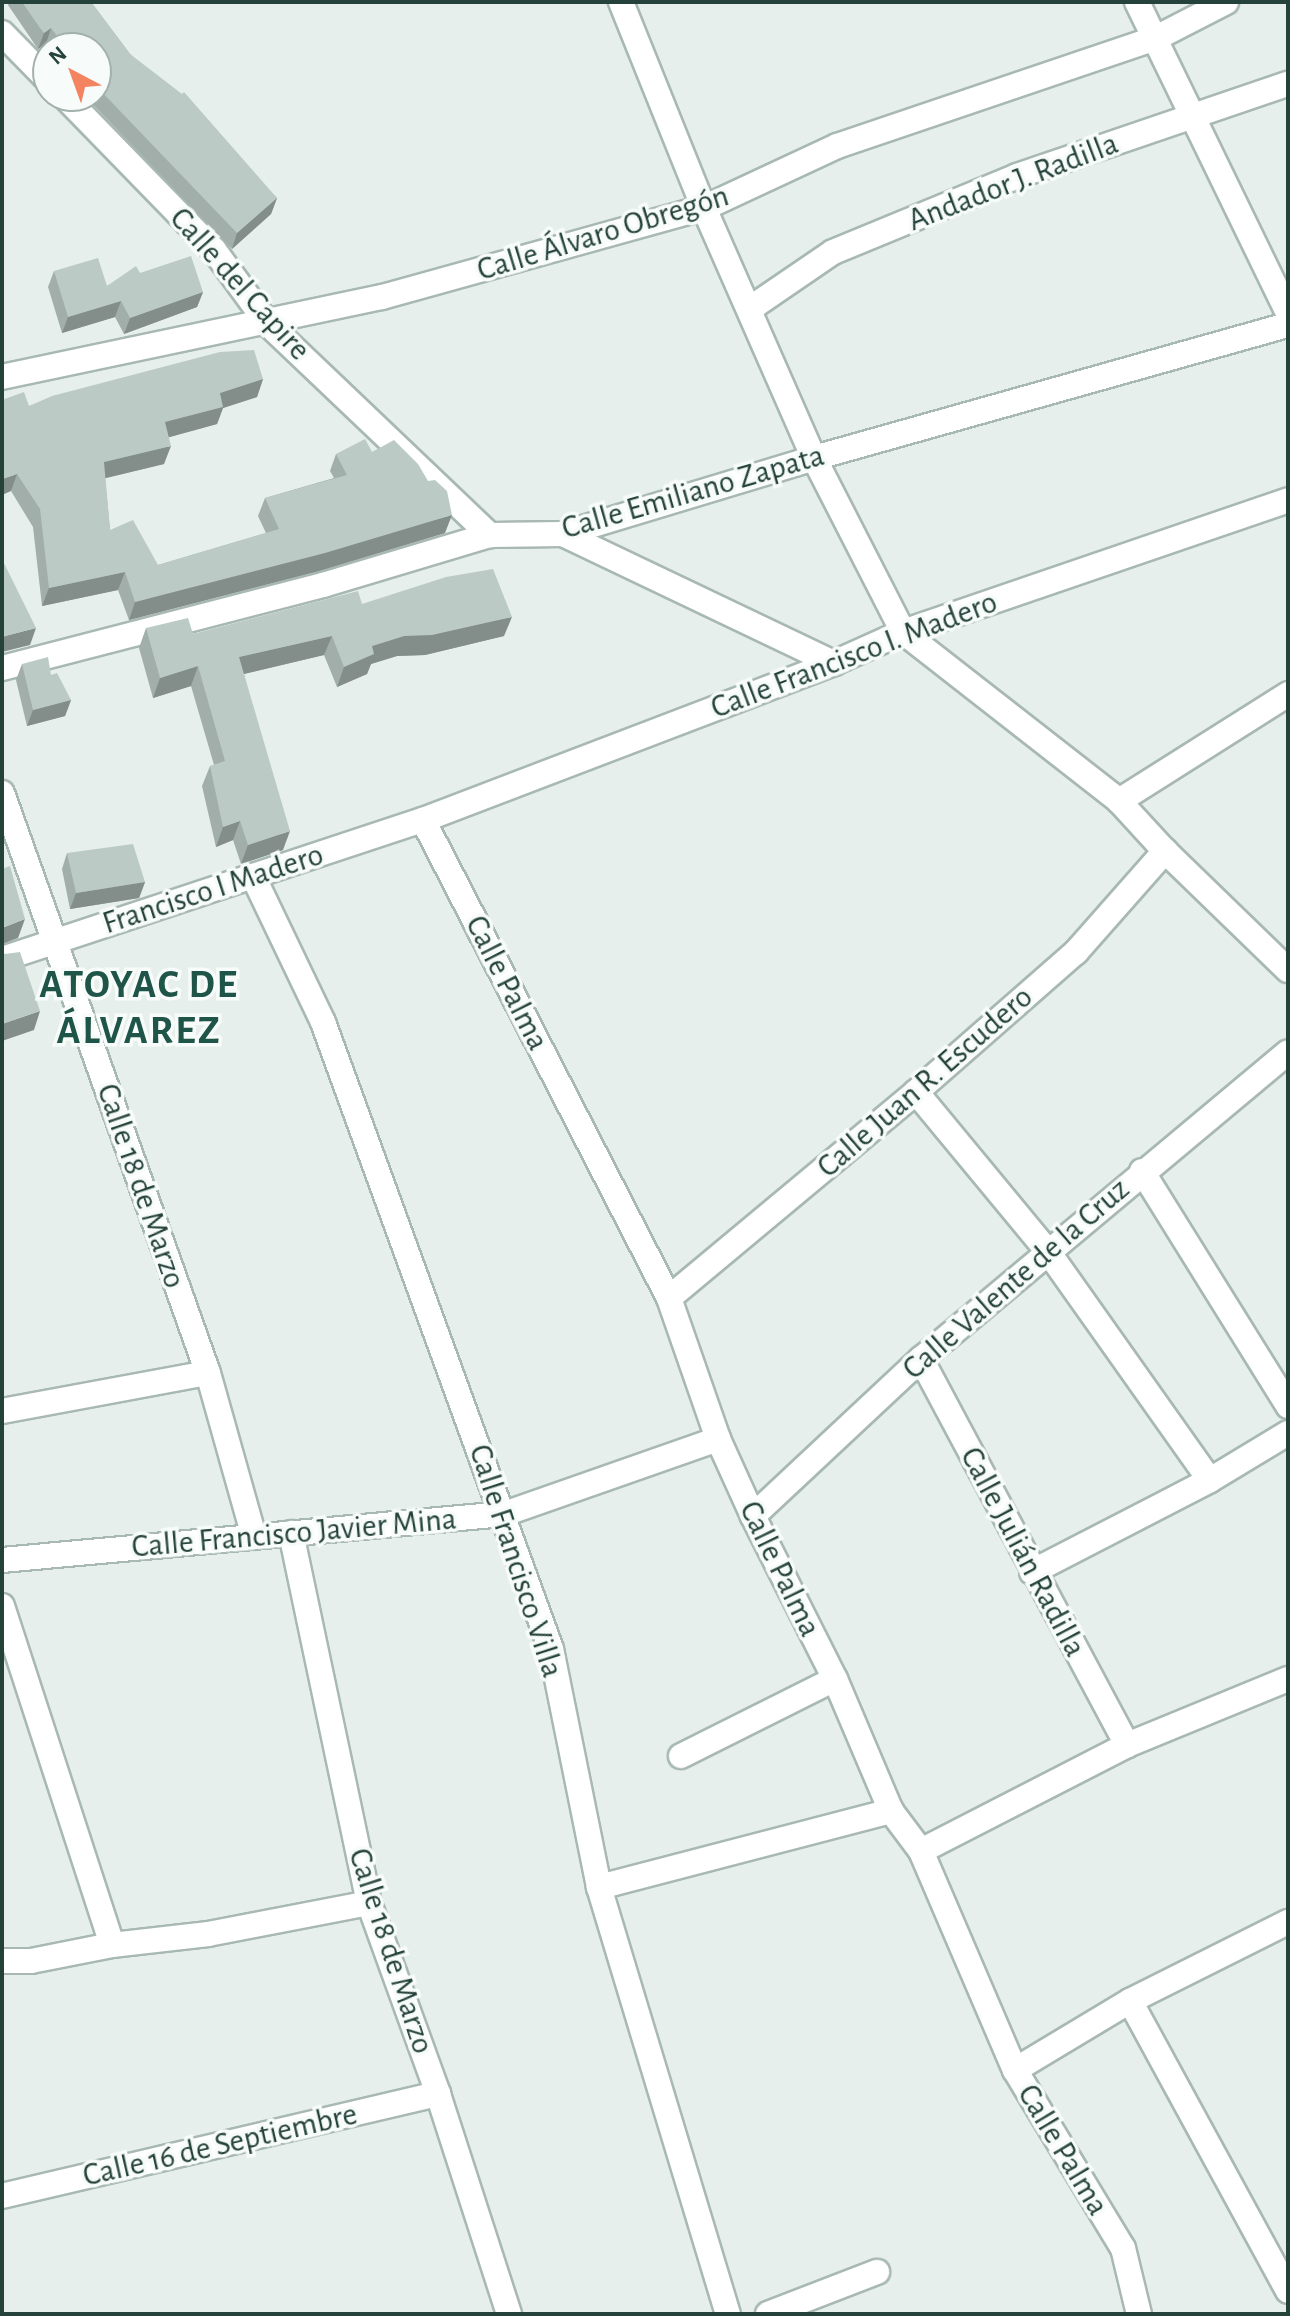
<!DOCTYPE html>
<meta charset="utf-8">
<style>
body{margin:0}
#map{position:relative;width:1290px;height:2316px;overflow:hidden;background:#e6efeb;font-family:"Alegreya Sans",sans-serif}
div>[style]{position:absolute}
.roads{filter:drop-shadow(2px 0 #a8b8b2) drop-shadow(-2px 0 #a8b8b2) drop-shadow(0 2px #a8b8b2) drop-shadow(0 -2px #a8b8b2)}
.minor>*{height:24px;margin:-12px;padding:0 12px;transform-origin:12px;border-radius:12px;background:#fff}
.wall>*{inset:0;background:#a1aea9}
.shaded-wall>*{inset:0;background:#838d89}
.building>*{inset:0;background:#bbcac4}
span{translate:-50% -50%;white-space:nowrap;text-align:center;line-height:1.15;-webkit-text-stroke:7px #f7fbf9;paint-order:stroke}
.street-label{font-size:32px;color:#24423a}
.district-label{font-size:40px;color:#1f5548;font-weight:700;letter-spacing:2px}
.frame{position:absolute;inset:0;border:4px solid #24423a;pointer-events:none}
.north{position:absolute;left:32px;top:32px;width:80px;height:80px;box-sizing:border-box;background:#f7fbf9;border:2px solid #a3b1ad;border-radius:50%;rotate:319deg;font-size:22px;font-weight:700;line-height:32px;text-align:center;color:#24423a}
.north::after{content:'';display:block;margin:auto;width:28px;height:36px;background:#f4845f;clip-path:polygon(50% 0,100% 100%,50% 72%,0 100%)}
</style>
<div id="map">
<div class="roads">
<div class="minor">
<div style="left:621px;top:2px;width:222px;rotate:68.1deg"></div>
<div style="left:704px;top:208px;width:273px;rotate:66.3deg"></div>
<div style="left:814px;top:458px;width:195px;rotate:62.9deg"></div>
<div style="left:903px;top:632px;width:274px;rotate:38deg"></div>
<div style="left:1119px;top:801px;width:68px;rotate:47.4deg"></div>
<div style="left:1165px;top:851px;width:171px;rotate:44.1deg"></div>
<div style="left:1137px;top:2px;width:346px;rotate:64.1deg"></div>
<div style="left:2px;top:33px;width:66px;rotate:45.6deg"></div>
<div style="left:64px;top:96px;width:215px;rotate:45.8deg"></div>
<div style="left:214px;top:250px;width:90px;rotate:54deg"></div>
<div style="left:267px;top:323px;width:308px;rotate:43.6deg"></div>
<div style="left:751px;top:308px;width:99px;rotate:-34.3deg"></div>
<div style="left:833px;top:252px;width:199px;rotate:-22.4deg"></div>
<div style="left:1017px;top:176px;width:286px;rotate:-18.8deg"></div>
<div style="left:2px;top:377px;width:388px;rotate:-11.9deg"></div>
<div style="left:382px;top:297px;width:334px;rotate:-15.5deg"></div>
<div style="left:704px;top:208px;width:147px;rotate:-25deg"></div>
<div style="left:837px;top:146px;width:335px;rotate:-18.7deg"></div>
<div style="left:1154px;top:39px;width:81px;rotate:-27.2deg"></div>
<div style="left:563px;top:534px;width:300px;rotate:25.5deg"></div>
<div style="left:2px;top:668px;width:332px;rotate:-14.5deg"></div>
<div style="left:323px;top:585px;width:174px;rotate:-16.7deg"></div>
<div style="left:490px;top:535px;width:73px;rotate:-0.8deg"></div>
<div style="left:563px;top:534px;width:262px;rotate:-16.8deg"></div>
<div style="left:814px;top:458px;width:492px;rotate:-15.7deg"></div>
<div style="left:2px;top:793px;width:615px;rotate:70.45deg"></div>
<div style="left:208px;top:1373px;width:170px;rotate:74.3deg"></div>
<div style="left:1119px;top:801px;width:200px;rotate:-32.3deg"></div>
<div style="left:423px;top:820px;width:538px;rotate:62.77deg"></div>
<div style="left:669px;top:1298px;width:149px;rotate:70.8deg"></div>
<div style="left:718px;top:1439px;width:85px;rotate:65.6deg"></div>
<div style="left:753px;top:1516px;width:182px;rotate:63.3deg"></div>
<div style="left:835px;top:1679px;width:143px;rotate:67deg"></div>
<div style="left:891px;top:1811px;width:50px;rotate:53.1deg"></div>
<div style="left:921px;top:1851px;width:238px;rotate:66.8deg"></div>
<div style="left:1015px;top:2070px;width:208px;rotate:58.8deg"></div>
<div style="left:1123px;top:2248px;width:68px;rotate:76.4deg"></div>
<div style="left:253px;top:876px;width:162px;rotate:64.4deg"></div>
<div style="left:323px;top:1022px;width:667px;rotate:70.02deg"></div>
<div style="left:551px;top:1649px;width:243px;rotate:78.6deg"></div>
<div style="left:599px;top:1887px;width:446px;rotate:73.2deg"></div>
<div style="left:2px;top:959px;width:443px;rotate:-18.3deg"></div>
<div style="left:423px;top:820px;width:440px;rotate:-20.9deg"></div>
<div style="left:834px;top:663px;width:76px;rotate:-24.2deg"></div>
<div style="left:903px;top:632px;width:407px;rotate:-18.9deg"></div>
<div style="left:916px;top:1092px;width:209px;rotate:50.4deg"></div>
<div style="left:1049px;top:1253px;width:278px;rotate:54.7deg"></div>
<div style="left:1142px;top:1171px;width:277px;rotate:58.1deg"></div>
<div style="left:669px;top:1298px;width:322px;rotate:-39.8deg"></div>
<div style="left:916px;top:1092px;width:213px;rotate:-41.2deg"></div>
<div style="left:1076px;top:952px;width:135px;rotate:-48.6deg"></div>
<div style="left:921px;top:1359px;width:438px;rotate:61.9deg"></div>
<div style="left:2px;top:1411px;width:209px;rotate:-10.5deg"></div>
<div style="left:753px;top:1516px;width:230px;rotate:-43.1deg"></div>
<div style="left:921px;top:1359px;width:478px;rotate:-39.9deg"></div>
<div style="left:291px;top:1533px;width:378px;rotate:78.1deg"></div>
<div style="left:369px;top:1903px;width:203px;rotate:70.1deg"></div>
<div style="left:438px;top:2094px;width:231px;rotate:72.1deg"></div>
<div style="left:2px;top:1560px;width:504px;rotate:-5.24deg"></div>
<div style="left:504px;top:1514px;width:227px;rotate:-19.3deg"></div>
<div style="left:1032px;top:1572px;width:200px;rotate:-27.3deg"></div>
<div style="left:1210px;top:1480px;width:91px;rotate:-31.1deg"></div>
<div style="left:2px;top:1606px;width:356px;rotate:72deg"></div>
<div style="left:681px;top:1756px;width:172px;rotate:-26.6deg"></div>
<div style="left:921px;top:1851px;width:232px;rotate:-27.2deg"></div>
<div style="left:1127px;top:1745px;width:174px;rotate:-22.3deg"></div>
<div style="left:599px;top:1887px;width:302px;rotate:-14.6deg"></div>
<div style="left:2px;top:1961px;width:29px"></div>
<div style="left:31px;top:1961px;width:83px;rotate:-11.2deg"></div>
<div style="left:112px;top:1945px;width:97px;rotate:-6.5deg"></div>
<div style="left:208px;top:1934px;width:164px;rotate:-10.9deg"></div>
<div style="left:1130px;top:2001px;width:330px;rotate:61.4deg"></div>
<div style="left:1015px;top:2070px;width:134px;rotate:-31deg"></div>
<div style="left:1130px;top:2001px;width:177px;rotate:-26.6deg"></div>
<div style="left:2px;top:2196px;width:448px;rotate:-13.2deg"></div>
<div style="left:768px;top:2314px;width:117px;rotate:-21.1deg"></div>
</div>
</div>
<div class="wall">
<div style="clip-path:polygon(9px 2px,91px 2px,130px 54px,277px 198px,271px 214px,232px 249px,85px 96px,96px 96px,96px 48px,49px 48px,46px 44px,38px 49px,8px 5px)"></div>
<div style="clip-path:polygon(54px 271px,107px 286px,140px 273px,203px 292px,197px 307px,124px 334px,115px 317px,62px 333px,48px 287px)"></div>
<div style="clip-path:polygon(263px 379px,257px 397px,223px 408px,217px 424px,169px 437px,164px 464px,105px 478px,110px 530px,158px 565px,266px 533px,258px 516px,265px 498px,334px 478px,330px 471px,336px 454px,372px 452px,445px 533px,319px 571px,129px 620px,118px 590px,42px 606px,33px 527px,11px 491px,29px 406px)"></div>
<div style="clip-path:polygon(362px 604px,504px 636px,425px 655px,397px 656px,371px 664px,367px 674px,337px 687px,324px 655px,244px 674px,283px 850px,241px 864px,233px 840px,216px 847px,202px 786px,210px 766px,214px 765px,191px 686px,153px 698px,139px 648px,146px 628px,193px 634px)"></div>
<div style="clip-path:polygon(22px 664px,51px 675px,71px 700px,65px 716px,27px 726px,16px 680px)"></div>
<div style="clip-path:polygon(67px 853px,145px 882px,139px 898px,70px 909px,62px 869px)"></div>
</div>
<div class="shaded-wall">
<div style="clip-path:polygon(51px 28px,46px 44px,38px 49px,44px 33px)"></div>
<div style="clip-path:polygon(277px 198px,271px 214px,232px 249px,237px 233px)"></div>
<div style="clip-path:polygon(203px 292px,197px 307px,124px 334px,130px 318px)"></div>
<div style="clip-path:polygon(121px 301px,115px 317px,62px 333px,68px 317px)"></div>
<div style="clip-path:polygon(263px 379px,257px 397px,223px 408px,217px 424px,159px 440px,165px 422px,220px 393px)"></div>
<div style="clip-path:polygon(171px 446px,164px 464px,98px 480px,104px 462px)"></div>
<div style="clip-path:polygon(17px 474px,11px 491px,2px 495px,2px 479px)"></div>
<div style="clip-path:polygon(452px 515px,445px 533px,319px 571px,129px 620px,135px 602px)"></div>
<div style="clip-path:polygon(125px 572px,118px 590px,42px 606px,49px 588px)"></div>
<div style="clip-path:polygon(512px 617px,504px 636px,425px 655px,397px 656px,371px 664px,367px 674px,337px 687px,344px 667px,372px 646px,404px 636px)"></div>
<div style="clip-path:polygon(36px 628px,30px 645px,2px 652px,2px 638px,5px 636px)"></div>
<div style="clip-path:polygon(332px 636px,324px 655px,231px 677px,239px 657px)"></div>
<div style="clip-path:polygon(198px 666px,191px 686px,153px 698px,160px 678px)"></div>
<div style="clip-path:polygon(71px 700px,65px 716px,27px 726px,33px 710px)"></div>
<div style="clip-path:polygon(240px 821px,233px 840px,216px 847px,223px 827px)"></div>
<div style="clip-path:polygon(290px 831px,283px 850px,241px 864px,248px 845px)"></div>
<div style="clip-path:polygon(145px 882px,139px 898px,70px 909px,76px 893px)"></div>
<div style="clip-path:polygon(25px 919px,18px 938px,2px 944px,2px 928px)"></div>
<div style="clip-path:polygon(40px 1011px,34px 1030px,2px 1041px,2px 1024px)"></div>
</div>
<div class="building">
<div style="clip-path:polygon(22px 2px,91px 2px,130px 54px,182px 94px,184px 92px,277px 198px,237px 233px,96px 86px,96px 48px,66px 48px,51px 28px,44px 33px,40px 28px)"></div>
<div style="clip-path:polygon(191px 256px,203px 292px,130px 318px,121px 301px,68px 317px,54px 271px,98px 258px,107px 286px,136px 266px,140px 273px)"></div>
<div style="clip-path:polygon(254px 350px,263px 379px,220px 393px,223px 407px,165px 422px,171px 446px,104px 462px,110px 530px,133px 520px,158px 565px,279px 529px,265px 498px,347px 475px,336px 454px,365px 439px,372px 452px,394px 440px,418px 464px,428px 481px,435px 480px,447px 491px,452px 515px,325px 553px,135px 602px,125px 572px,49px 588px,40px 509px,17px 474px,2px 479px,2px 400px,24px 392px,29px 406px,52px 396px,220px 352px)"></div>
<div style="clip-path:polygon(2px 559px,36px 628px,5px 636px,2px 638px)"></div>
<div style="clip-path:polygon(493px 569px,512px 617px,432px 635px,404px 636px,372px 646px,374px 654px,344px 667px,332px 636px,239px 657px,290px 831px,248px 845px,240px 821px,223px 827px,210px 766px,225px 761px,198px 666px,160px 678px,146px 628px,188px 618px,193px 634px,358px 591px,362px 604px,446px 577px)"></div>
<div style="clip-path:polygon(48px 657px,51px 675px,57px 673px,71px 700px,33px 710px,22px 664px)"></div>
<div style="clip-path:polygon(133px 844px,145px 882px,76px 893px,67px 853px)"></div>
<div style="clip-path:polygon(10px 866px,25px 919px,2px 928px,2px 869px)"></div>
<div style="clip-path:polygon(2px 951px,5px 954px,20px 952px,40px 1011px,2px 1024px)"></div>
</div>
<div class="street-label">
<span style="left:1013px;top:182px;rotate:-21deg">Andador J. Radilla</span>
<span style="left:603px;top:233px;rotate:-17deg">Calle Álvaro Obregón</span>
<span style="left:240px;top:284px;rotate:48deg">Calle del Capire</span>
<span style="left:693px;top:492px;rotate:-16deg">Calle Emiliano Zapata</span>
<span style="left:854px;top:655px;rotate:-21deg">Calle Francisco I. Madero</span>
<span style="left:213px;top:889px;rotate:-18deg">Francisco I Madero</span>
<span style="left:507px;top:983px;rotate:63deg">Calle Palma</span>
<span style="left:925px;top:1082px;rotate:-41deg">Calle Juan R. Escudero</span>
<span style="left:141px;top:1186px;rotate:71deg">Calle 18 de Marzo</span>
<span style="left:1016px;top:1279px;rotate:-41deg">Calle Valente de la Cruz</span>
<span style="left:294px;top:1533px;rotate:-5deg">Calle Francisco Javier Mina</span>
<span style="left:1023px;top:1552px;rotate:62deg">Calle Julián Radilla</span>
<span style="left:516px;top:1561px;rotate:72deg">Calle Francisco Villa</span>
<span style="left:780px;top:1569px;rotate:64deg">Calle Palma</span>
<span style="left:391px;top:1951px;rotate:72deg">Calle 18 de Marzo</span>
<span style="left:220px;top:2145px;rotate:-13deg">Calle 16 de Septiembre</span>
<span style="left:1063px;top:2150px;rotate:59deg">Calle Palma</span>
</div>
<div class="district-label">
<span style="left:139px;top:1008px">ATOYAC DE<br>ÁLVAREZ</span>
</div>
<div class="frame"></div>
<div class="north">N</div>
</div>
